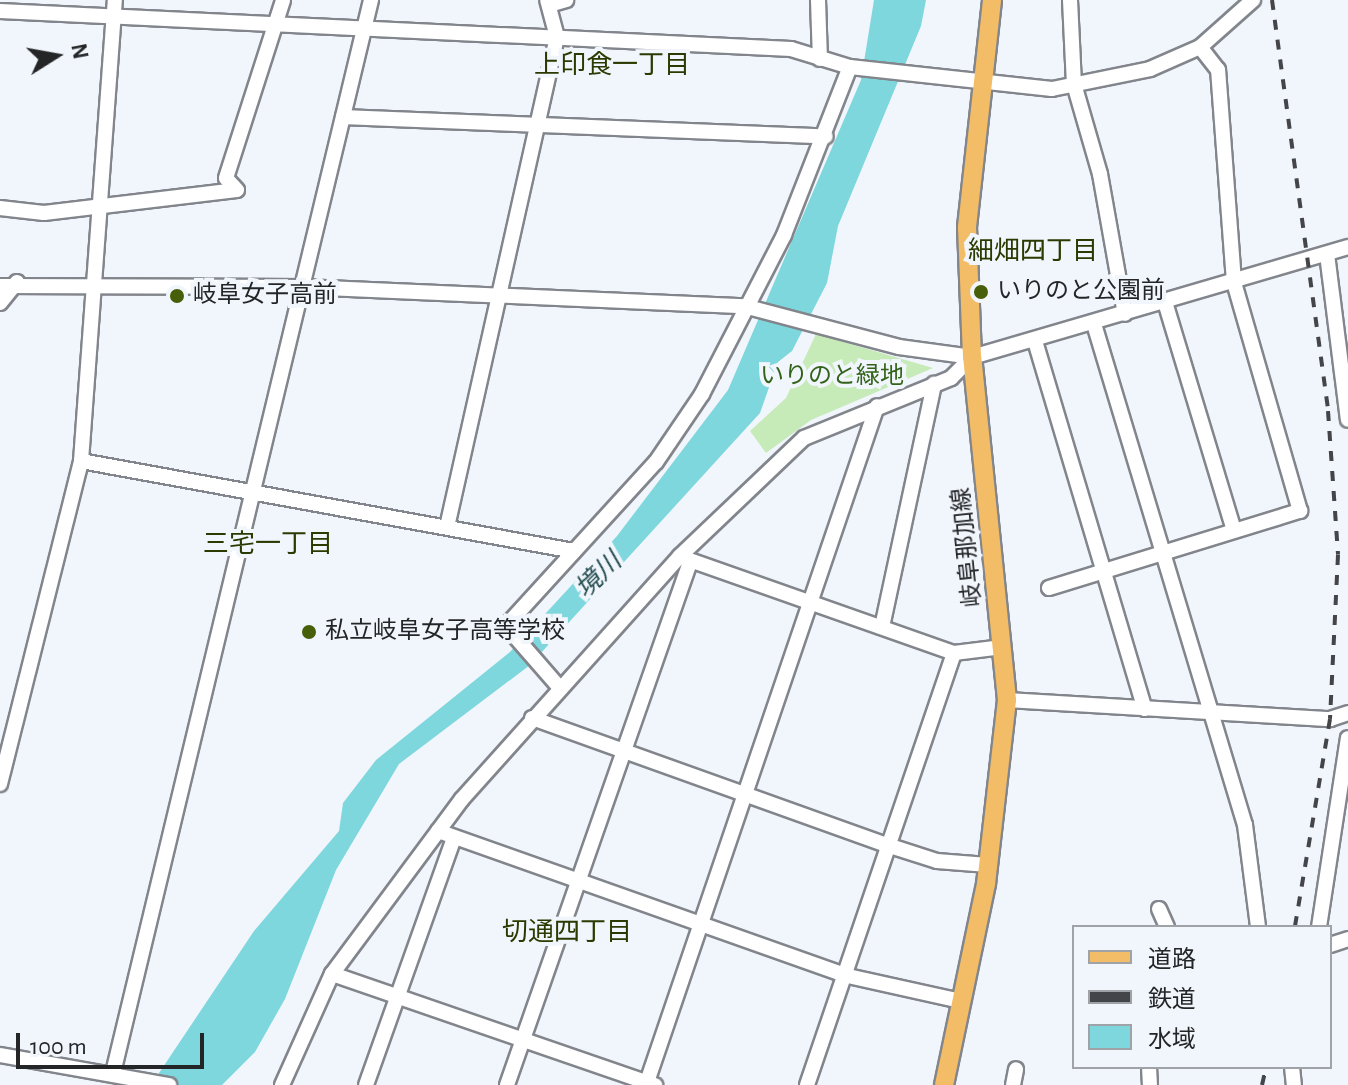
<!DOCTYPE html>
<meta charset="utf-8">
<style>
body{margin:0}
#map{position:relative;width:1348px;height:1085px;overflow:hidden;background:#f1f5fc;font-family:"Alegreya Sans","Noto Sans JP",sans-serif}
div>[style]{position:absolute}
.green>*{inset:0;background:#c6eab8}
.water>*{inset:0;background:#7ed7dd}
.roads{filter:drop-shadow(2px 0 #82868c) drop-shadow(-2px 0 #82868c) drop-shadow(0 2px #82868c) drop-shadow(0 -2px #82868c)}
.minor>*{height:14px;margin:-7px;padding:0 7px;transform-origin:7px;border-radius:7px;background:#fff}
.major>*{height:18px;margin:-9px;padding:0 9px;transform-origin:9px;border-radius:9px;background:#f3bc66}
.rail>*{height:4px;margin-top:-2px;transform-origin:0;background:repeating-linear-gradient(90deg,#434548 0 10px,transparent 0 20px)}
.dots>*{width:22px;height:22px;translate:-50% -50%;box-sizing:border-box;border:4px solid #f1f5fc;border-radius:50%}
span{translate:-50% -50%;white-space:nowrap;text-align:center;line-height:1.15;-webkit-text-stroke:8px #f1f5fc;paint-order:stroke}
.poi-label{font-size:24px;color:#232527}
.left{translate:0 -50%;text-align:left}
.park-label{font-size:24px;color:#336319}
.street-label{font-size:24px;color:#232527}
.neighbourhood-label{font-size:26px;color:#2a3a00}
.water-label{font-size:26px;color:#234c4f;font-style:italic}
.legend{position:absolute;left:1072px;top:925px;width:260px;height:144px;box-sizing:border-box;background:#f1f5fc;border:2px solid #9fa2a7;margin:0;padding:10px 14px;list-style:none;font-size:24px;color:#232527}
.legend li{display:flex;align-items:center;gap:16px;height:40px}
.legend b{width:40px;border:2px solid #9fa2a7}
.north{position:absolute;left:16px;top:16px;width:80px;height:80px;-webkit-text-stroke:6px #f1f5fc;paint-order:stroke;rotate:79deg;font-size:22px;font-weight:700;line-height:32px;text-align:center;color:#232527}
.north::after{content:'';display:block;margin:auto;width:28px;height:36px;background:#232527;clip-path:polygon(50% 0,100% 100%,50% 72%,0 100%)}
.scale{position:absolute;left:16px;top:1033px;width:188px;height:36px;box-sizing:border-box;border:4px solid #232527;border-top:0;padding-left:10px;font-size:24px;line-height:28px;white-space:nowrap;color:#232527;-webkit-text-stroke:6px #f1f5fc;paint-order:stroke}
</style>
<div id="map">
<div class="green">
<div style="clip-path:polygon(816px 334px,933px 368px,811px 420px,766px 453px,750px 431px,786px 398px)"></div>
</div>
<div class="water">
<div style="clip-path:polygon(874px 0,926px 0,921px 26px,838px 226px,827px 283px,792px 351px,778px 362px,760px 413px,530px 665px,399px 764px,336px 870px,285px 999px,255px 1052px,222px 1085px,151px 1085px,254px 931px,339px 831px,343px 803px,376px 760px,510px 652px,617px 536px,728px 390px,861px 80px)"></div>
</div>
<div class="roads">
<div class="minor">
<div style="left:818px;top:0;width:59px;rotate:88.1deg"></div>
<div style="left:1070px;top:0;width:84px;rotate:87.3deg"></div>
<div style="left:1074px;top:84px;width:94px;rotate:73.9deg"></div>
<div style="left:1100px;top:174px;width:142px;rotate:79.9deg"></div>
<div style="left:549px;top:5px;width:18px;rotate:-16deg"></div>
<div style="left:0;top:11px;width:792px;rotate:2.75deg"></div>
<div style="left:791px;top:49px;width:62px;rotate:17deg"></div>
<div style="left:850px;top:67px;width:203px;rotate:6.2deg"></div>
<div style="left:1052px;top:89px;width:100px;rotate:-11.5deg"></div>
<div style="left:1150px;top:69px;width:55px;rotate:-23.7deg"></div>
<div style="left:1200px;top:47px;width:71px;rotate:-41.6deg"></div>
<div style="left:343px;top:117px;width:483px;rotate:2.3deg"></div>
<div style="left:237px;top:190px;width:16px;rotate:-133deg"></div>
<div style="left:226px;top:178px;width:187px;rotate:-72.2deg"></div>
<div style="left:0;top:208px;width:44px;rotate:6.5deg"></div>
<div style="left:44px;top:213px;width:194px;rotate:-6.8deg"></div>
<div style="left:1327px;top:254px;width:167px;rotate:82.8deg"></div>
<div style="left:0;top:286px;width:303px;rotate:0.2deg"></div>
<div style="left:303px;top:287px;width:441px;rotate:2.5deg"></div>
<div style="left:744px;top:306px;width:160px;rotate:14.8deg"></div>
<div style="left:899px;top:347px;width:74px;rotate:7.8deg"></div>
<div style="left:972px;top:357px;width:392px;rotate:-16.3deg"></div>
<div style="left:1165px;top:302px;width:238px;rotate:73.2deg"></div>
<div style="left:0;top:303px;width:27px;rotate:-51deg"></div>
<div style="left:1094px;top:324px;width:523px;rotate:73.23deg"></div>
<div style="left:1245px;top:825px;width:103px;rotate:82.7deg"></div>
<div style="left:1035px;top:341px;width:384px;rotate:73.4deg"></div>
<div style="left:81px;top:461px;width:501px;rotate:10.35deg"></div>
<div style="left:447px;top:527px;width:502px;rotate:-77.35deg"></div>
<div style="left:557px;top:37px;width:38px;rotate:-105deg"></div>
<div style="left:684px;top:558px;width:286px;rotate:19.4deg"></div>
<div style="left:954px;top:653px;width:49px;rotate:-7deg"></div>
<div style="left:1049px;top:588px;width:263px;rotate:-17.1deg"></div>
<div style="left:1300px;top:511px;width:238px;rotate:-106.1deg"></div>
<div style="left:1234px;top:282px;width:213px;rotate:-94.3deg"></div>
<div style="left:1218px;top:70px;width:29px;rotate:-128deg"></div>
<div style="left:882px;top:627px;width:249px;rotate:-77.9deg"></div>
<div style="left:559px;top:687px;width:81px;rotate:-131deg"></div>
<div style="left:506px;top:626px;width:222px;rotate:-47.6deg"></div>
<div style="left:656px;top:462px;width:82px;rotate:-55.9deg"></div>
<div style="left:702px;top:394px;width:179px;rotate:-62.7deg"></div>
<div style="left:784px;top:235px;width:180px;rotate:-68.6deg"></div>
<div style="left:1007px;top:700px;width:324px;rotate:3.4deg"></div>
<div style="left:1330px;top:719px;width:19px;rotate:-18deg"></div>
<div style="left:532px;top:718px;width:377px;rotate:19.7deg"></div>
<div style="left:887px;top:845px;width:52px;rotate:17.7deg"></div>
<div style="left:937px;top:861px;width:51px;rotate:4.5deg"></div>
<div style="left:0;top:784px;width:333px;rotate:-75.9deg"></div>
<div style="left:81px;top:461px;width:462px;rotate:-85.8deg"></div>
<div style="left:438px;top:831px;width:435px;rotate:19.5deg"></div>
<div style="left:848px;top:976px;width:116px;rotate:12.5deg"></div>
<div style="left:1159px;top:909px;width:20px;rotate:66deg"></div>
<div style="left:1319px;top:927px;width:191px;rotate:-81.3deg"></div>
<div style="left:1330px;top:945px;width:19px;rotate:-18deg"></div>
<div style="left:332px;top:974px;width:342px;rotate:19deg"></div>
<div style="left:0;top:1055px;width:172px;rotate:10.1deg"></div>
<div style="left:1149px;top:1067px;width:18px;rotate:87deg"></div>
<div style="left:1292px;top:1067px;width:18px;rotate:84deg"></div>
<div style="left:113px;top:1073px;width:1104px;rotate:-76.48deg"></div>
<div style="left:282px;top:1085px;width:122px;rotate:-65.8deg"></div>
<div style="left:332px;top:974px;width:218px;rotate:-53.4deg"></div>
<div style="left:462px;top:799px;width:326px;rotate:-48.1deg"></div>
<div style="left:680px;top:556px;width:171px;rotate:-43.6deg"></div>
<div style="left:804px;top:438px;width:159px;rotate:-22.2deg"></div>
<div style="left:951px;top:378px;width:30px;rotate:-45deg"></div>
<div style="left:366px;top:1085px;width:259px;rotate:-70.4deg"></div>
<div style="left:507px;top:1085px;width:554px;rotate:-70.71deg"></div>
<div style="left:646px;top:1085px;width:717px;rotate:-71.21deg"></div>
<div style="left:807px;top:1085px;width:456px;rotate:-71.2deg"></div>
<div style="left:1013px;top:1085px;width:16px;rotate:-79deg"></div>
</div>
<div class="major">
<div style="left:944px;top:1085px;width:205px;rotate:-78.2deg"></div>
<div style="left:986px;top:884px;width:185px;rotate:-83.5deg"></div>
<div style="left:1007px;top:700px;width:345px;rotate:-95.8deg"></div>
<div style="left:972px;top:357px;width:130px;rotate:-92.2deg"></div>
<div style="left:967px;top:227px;width:228px;rotate:-83.7deg"></div>
</div>
</div>
<div class="rail">
<div style="left:1272px;top:0;width:415px;rotate:82.2deg"></div>
<div style="left:1328px;top:411px;width:144px;rotate:86deg"></div>
<div style="left:1338px;top:555px;width:164px;rotate:92.8deg"></div>
<div style="left:1330px;top:719px;width:211px;rotate:99.6deg"></div>
<div style="left:1262px;top:1085px;width:18px;rotate:-77deg"></div>
</div>
<div class="dots">
<div style="left:981px;top:292px;background:#485f0a"></div>
<div style="left:177px;top:296px;background:#485f0a"></div>
<div style="left:309px;top:632px;background:#485f0a"></div>
</div>
<div class="poi-label">
<span class="left" style="left:997px;top:292px">いりのと公園前</span>
<span class="left" style="left:193px;top:296px">岐阜女子高前</span>
<span class="left" style="left:325px;top:632px">私立岐阜女子高等学校</span>
</div>
<div class="park-label">
<span style="left:832px;top:377px">いりのと緑地</span>
</div>
<div class="street-label">
<span style="left:968px;top:547px;rotate:-96deg">岐阜那加線</span>
</div>
<div class="neighbourhood-label">
<span style="left:612px;top:66px">上印食一丁目</span>
<span style="left:1033px;top:252px">細畑四丁目</span>
<span style="left:268px;top:545px">三宅一丁目</span>
<span style="left:567px;top:933px">切通四丁目</span>
</div>
<div class="water-label">
<span style="left:599px;top:576px;rotate:-44deg">境川</span>
</div>
<ul class="legend">
<li><b style="height:10px;background:#f3bc66"></b>道路</li>
<li><b style="height:10px;background:#434548"></b>鉄道</li>
<li><b style="height:22px;background:#7ed7dd"></b>水域</li>
</ul>
<div class="north">N</div>
<div class="scale">100 m</div>
</div>
